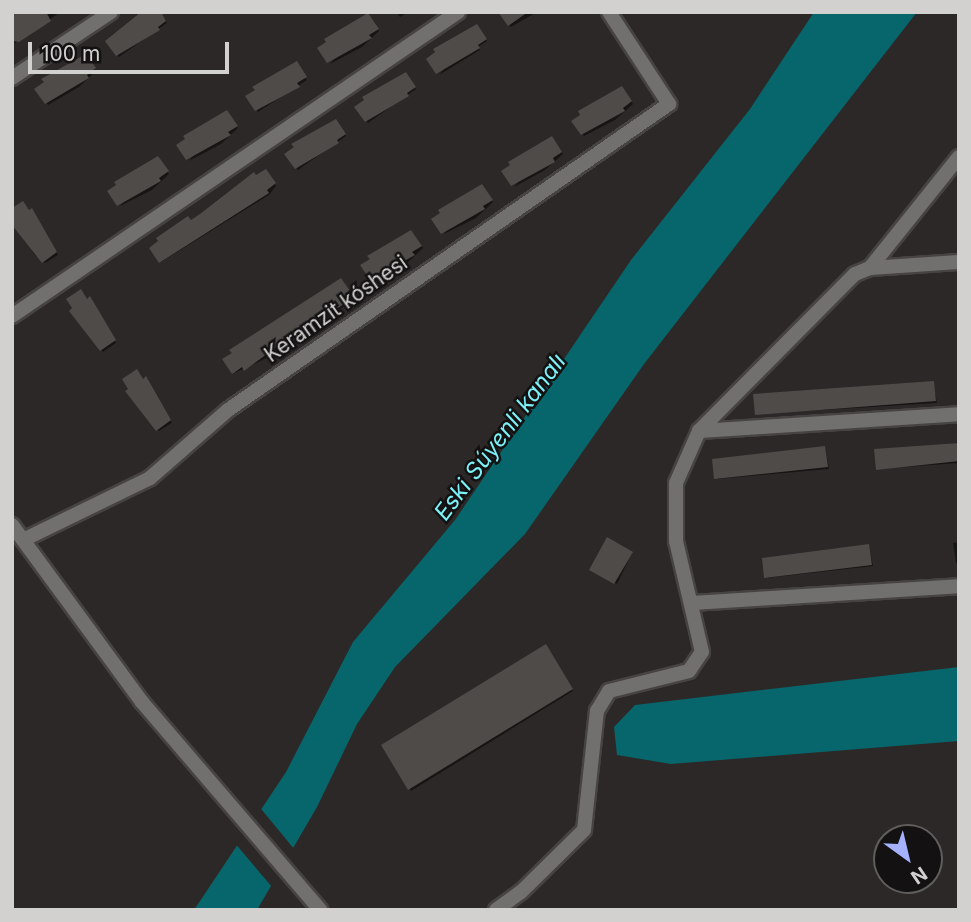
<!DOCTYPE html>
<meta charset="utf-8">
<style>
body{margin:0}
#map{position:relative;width:971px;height:922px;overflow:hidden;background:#2c2827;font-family:Inter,sans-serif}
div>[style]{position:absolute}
.water>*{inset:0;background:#07666b}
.pier>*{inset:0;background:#2c2827}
.shadow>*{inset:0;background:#0007}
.building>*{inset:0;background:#4f4b49}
.roads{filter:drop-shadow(2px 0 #474342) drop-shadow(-2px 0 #474342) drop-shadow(0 2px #474342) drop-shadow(0 -2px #474342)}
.minor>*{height:14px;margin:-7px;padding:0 7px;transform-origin:7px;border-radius:7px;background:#72706f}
.tertiary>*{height:14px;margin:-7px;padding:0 7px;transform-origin:7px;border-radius:7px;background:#72706f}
span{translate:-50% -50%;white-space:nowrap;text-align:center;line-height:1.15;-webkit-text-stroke:5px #131111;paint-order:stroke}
.street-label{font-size:21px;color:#d3d1d0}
.water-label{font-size:23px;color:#7cf2f8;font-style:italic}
.frame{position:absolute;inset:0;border:14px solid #d3d1d0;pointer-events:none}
.north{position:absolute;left:873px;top:824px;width:70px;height:70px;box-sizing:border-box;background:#131111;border:2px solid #605e5d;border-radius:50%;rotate:146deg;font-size:19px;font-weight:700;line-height:28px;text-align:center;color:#d3d1d0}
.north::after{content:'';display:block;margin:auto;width:24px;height:32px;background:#a5b1fc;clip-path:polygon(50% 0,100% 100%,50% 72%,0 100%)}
.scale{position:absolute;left:28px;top:42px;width:201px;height:32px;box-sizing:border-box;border:4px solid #d3d1d0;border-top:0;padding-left:9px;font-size:21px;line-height:24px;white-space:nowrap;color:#d3d1d0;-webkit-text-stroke:5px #131111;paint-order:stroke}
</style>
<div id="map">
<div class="water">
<div style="clip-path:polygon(814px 12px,917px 12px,644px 364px,525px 534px,395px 667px,357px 724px,317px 807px,257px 910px,194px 910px,286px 772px,353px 642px,455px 520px,631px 260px,750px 109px)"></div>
<div style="clip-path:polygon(959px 667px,959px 741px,671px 764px,617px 755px,614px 727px,635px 705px)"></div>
</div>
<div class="pier">
<div style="clip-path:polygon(257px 804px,295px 850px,272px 887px,234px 842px)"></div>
</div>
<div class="shadow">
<div style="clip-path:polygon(22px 12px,58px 12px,59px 13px,12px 45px,12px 18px)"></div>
<div style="clip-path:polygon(149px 12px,159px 12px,167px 23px,119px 57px,107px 41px,125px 25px)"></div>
<div style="clip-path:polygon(396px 12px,409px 12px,400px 17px)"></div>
<div style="clip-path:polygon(500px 12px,537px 12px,511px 27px)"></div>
<div style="clip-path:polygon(370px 17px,379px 31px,362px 47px,330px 64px)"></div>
<div style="clip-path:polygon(478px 28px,487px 41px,478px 47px,480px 50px,439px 75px)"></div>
<div style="clip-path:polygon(87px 58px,96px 71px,79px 87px,48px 105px,37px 89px,54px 73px)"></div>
<div style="clip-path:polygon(296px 64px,307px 80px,258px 112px,257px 110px)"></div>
<div style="clip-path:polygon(407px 76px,416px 89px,368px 123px,366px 121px)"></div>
<div style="clip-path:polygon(624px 90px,633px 104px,615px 120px,584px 136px,573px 121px)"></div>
<div style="clip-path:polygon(229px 114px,238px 128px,221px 144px,189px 161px)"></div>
<div style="clip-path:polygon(337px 123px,346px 136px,298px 170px,287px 154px)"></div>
<div style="clip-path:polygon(553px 140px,563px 154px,545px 170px,514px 187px)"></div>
<div style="clip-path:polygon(159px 160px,169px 174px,152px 190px,120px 206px)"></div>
<div style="clip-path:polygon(267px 173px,276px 186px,269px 195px,161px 262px,151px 248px)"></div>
<div style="clip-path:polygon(484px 188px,493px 202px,476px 218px,444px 234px)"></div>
<div style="clip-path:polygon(34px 212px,58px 255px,45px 263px,34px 254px,12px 216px)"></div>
<div style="clip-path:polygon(413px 234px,423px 248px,405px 265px,374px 281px)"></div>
<div style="clip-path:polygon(343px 282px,352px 296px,343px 303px,345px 306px,285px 341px,267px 358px,234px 373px)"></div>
<div style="clip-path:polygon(92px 300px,116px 343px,103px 352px,71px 311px)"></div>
<div style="clip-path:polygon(147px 380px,172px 423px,159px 431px,127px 391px)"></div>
<div style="clip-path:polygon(933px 382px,937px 403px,757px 414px)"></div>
<div style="clip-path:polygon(959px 443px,959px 463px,878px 469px,876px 451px)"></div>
<div style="clip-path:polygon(825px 448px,829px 469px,716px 479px)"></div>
<div style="clip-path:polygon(959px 542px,959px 563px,956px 563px,953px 543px)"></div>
<div style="clip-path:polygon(869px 546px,873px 566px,766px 578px)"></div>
<div style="clip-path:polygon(632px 553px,617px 584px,593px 571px)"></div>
<div style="clip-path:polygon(545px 647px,573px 691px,411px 791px,410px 789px)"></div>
</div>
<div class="building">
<div style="clip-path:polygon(17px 12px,46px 12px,51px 21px,19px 42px,12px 41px,12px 16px)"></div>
<div style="clip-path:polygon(141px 12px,161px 12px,166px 21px,158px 27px,160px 30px,116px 56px,105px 41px)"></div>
<div style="clip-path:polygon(498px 12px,528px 12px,508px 26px)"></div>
<div style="clip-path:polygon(368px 13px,379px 29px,369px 35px,372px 38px,327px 63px,317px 48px,326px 42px,324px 39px)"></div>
<div style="clip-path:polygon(477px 24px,487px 39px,478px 45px,480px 48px,436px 74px,426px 59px,435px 52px,433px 49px)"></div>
<div style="clip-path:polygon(86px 54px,96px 68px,87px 75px,89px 78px,45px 104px,34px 89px,44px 82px,41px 79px)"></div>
<div style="clip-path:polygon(297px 61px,307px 77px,297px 83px,300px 87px,255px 111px,245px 96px,255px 90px,252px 87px)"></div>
<div style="clip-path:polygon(406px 72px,416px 87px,407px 93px,409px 96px,365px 122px,354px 107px,364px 100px,362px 97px)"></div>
<div style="clip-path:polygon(622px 86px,632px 101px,623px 108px,625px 111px,581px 135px,571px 121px,580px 115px,578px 111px)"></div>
<div style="clip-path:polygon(227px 110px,238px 126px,228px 132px,231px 135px,186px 160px,176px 145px,185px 139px,183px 136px)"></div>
<div style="clip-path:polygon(336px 119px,346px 134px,337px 140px,339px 143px,295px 169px,284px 154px,294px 147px,291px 144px)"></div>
<div style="clip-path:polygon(552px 136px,562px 152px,553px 158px,555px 162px,511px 186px,501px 171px,510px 165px,508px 162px)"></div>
<div style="clip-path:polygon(158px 156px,169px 171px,159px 178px,161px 181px,117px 206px,107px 191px,116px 185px,114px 182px)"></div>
<div style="clip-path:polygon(266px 169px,276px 183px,267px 190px,269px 193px,159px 263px,149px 248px,158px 241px,156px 238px,188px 216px,191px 220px,200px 214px,254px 172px,256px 175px)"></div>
<div style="clip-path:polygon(482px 184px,493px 200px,483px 206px,485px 209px,441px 234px,431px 219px,440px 213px,438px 210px)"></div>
<div style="clip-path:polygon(23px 201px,29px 210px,32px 208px,57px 252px,42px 263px,12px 225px,12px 208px)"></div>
<div style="clip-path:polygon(411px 230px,422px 246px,412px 252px,415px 255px,370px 280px,360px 265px,370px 259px,367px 256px)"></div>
<div style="clip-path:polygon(341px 278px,352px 294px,342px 300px,344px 304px,312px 325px,310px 322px,244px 371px,242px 367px,232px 374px,222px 359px,232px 353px,229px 350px)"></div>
<div style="clip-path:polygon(81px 289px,87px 299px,90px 296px,116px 340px,100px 351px,69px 311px,72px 308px,66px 299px)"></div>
<div style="clip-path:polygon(137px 369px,143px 379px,146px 376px,171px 420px,156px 431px,125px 391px,128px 389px,122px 379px)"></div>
<div style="clip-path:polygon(934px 381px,936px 401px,755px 415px,753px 394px)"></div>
<div style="clip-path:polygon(959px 443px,959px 461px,876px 470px,874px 449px)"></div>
<div style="clip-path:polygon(825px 446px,828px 467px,714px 479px,712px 459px)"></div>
<div style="clip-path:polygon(607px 537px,633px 552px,614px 584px,589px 570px)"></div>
<div style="clip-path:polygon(869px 544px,872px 565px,764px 578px,762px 558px)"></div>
<div style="clip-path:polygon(546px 644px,573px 689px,408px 790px,381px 745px)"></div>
</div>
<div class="roads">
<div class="minor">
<div style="left:12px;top:78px;width:119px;rotate:-33.7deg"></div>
<div style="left:870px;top:268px;width:89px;rotate:-3.9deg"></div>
<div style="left:12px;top:316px;width:540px;rotate:-34.28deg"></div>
<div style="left:699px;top:431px;width:261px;rotate:-3.7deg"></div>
<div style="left:23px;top:540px;width:141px;rotate:-26deg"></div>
<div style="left:150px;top:478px;width:103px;rotate:-41.1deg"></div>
<div style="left:228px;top:410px;width:537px;rotate:-34.76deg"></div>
<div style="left:669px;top:104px;width:110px;rotate:-123.1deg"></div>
<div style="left:691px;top:603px;width:269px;rotate:-3.6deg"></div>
<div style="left:496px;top:910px;width:31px;rotate:-36deg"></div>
<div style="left:521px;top:892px;width:88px;rotate:-44.5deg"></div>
<div style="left:584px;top:830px;width:120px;rotate:-83.8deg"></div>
<div style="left:597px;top:711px;width:23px;rotate:-59deg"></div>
<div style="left:609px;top:691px;width:82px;rotate:-14deg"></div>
<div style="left:689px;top:671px;width:23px;rotate:-56deg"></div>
<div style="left:702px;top:652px;width:114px;rotate:-103.2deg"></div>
<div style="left:676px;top:541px;width:58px;rotate:-90deg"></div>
<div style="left:676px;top:483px;width:57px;rotate:-66.1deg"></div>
<div style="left:699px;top:431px;width:221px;rotate:-45.2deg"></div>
<div style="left:855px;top:274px;width:16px;rotate:-22deg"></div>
<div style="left:870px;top:268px;width:142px;rotate:-51.3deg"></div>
</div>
<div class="tertiary">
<div style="left:12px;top:525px;width:220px;rotate:53.7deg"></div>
<div style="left:142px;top:702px;width:274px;rotate:49.4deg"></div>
</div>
</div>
<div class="street-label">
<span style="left:336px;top:309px;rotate:-35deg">Keramzit kóshesi</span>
</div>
<div class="water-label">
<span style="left:500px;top:437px;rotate:-53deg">Eski Súyenli kanalı</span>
</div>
<div class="frame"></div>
<div class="north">N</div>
<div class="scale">100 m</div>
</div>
